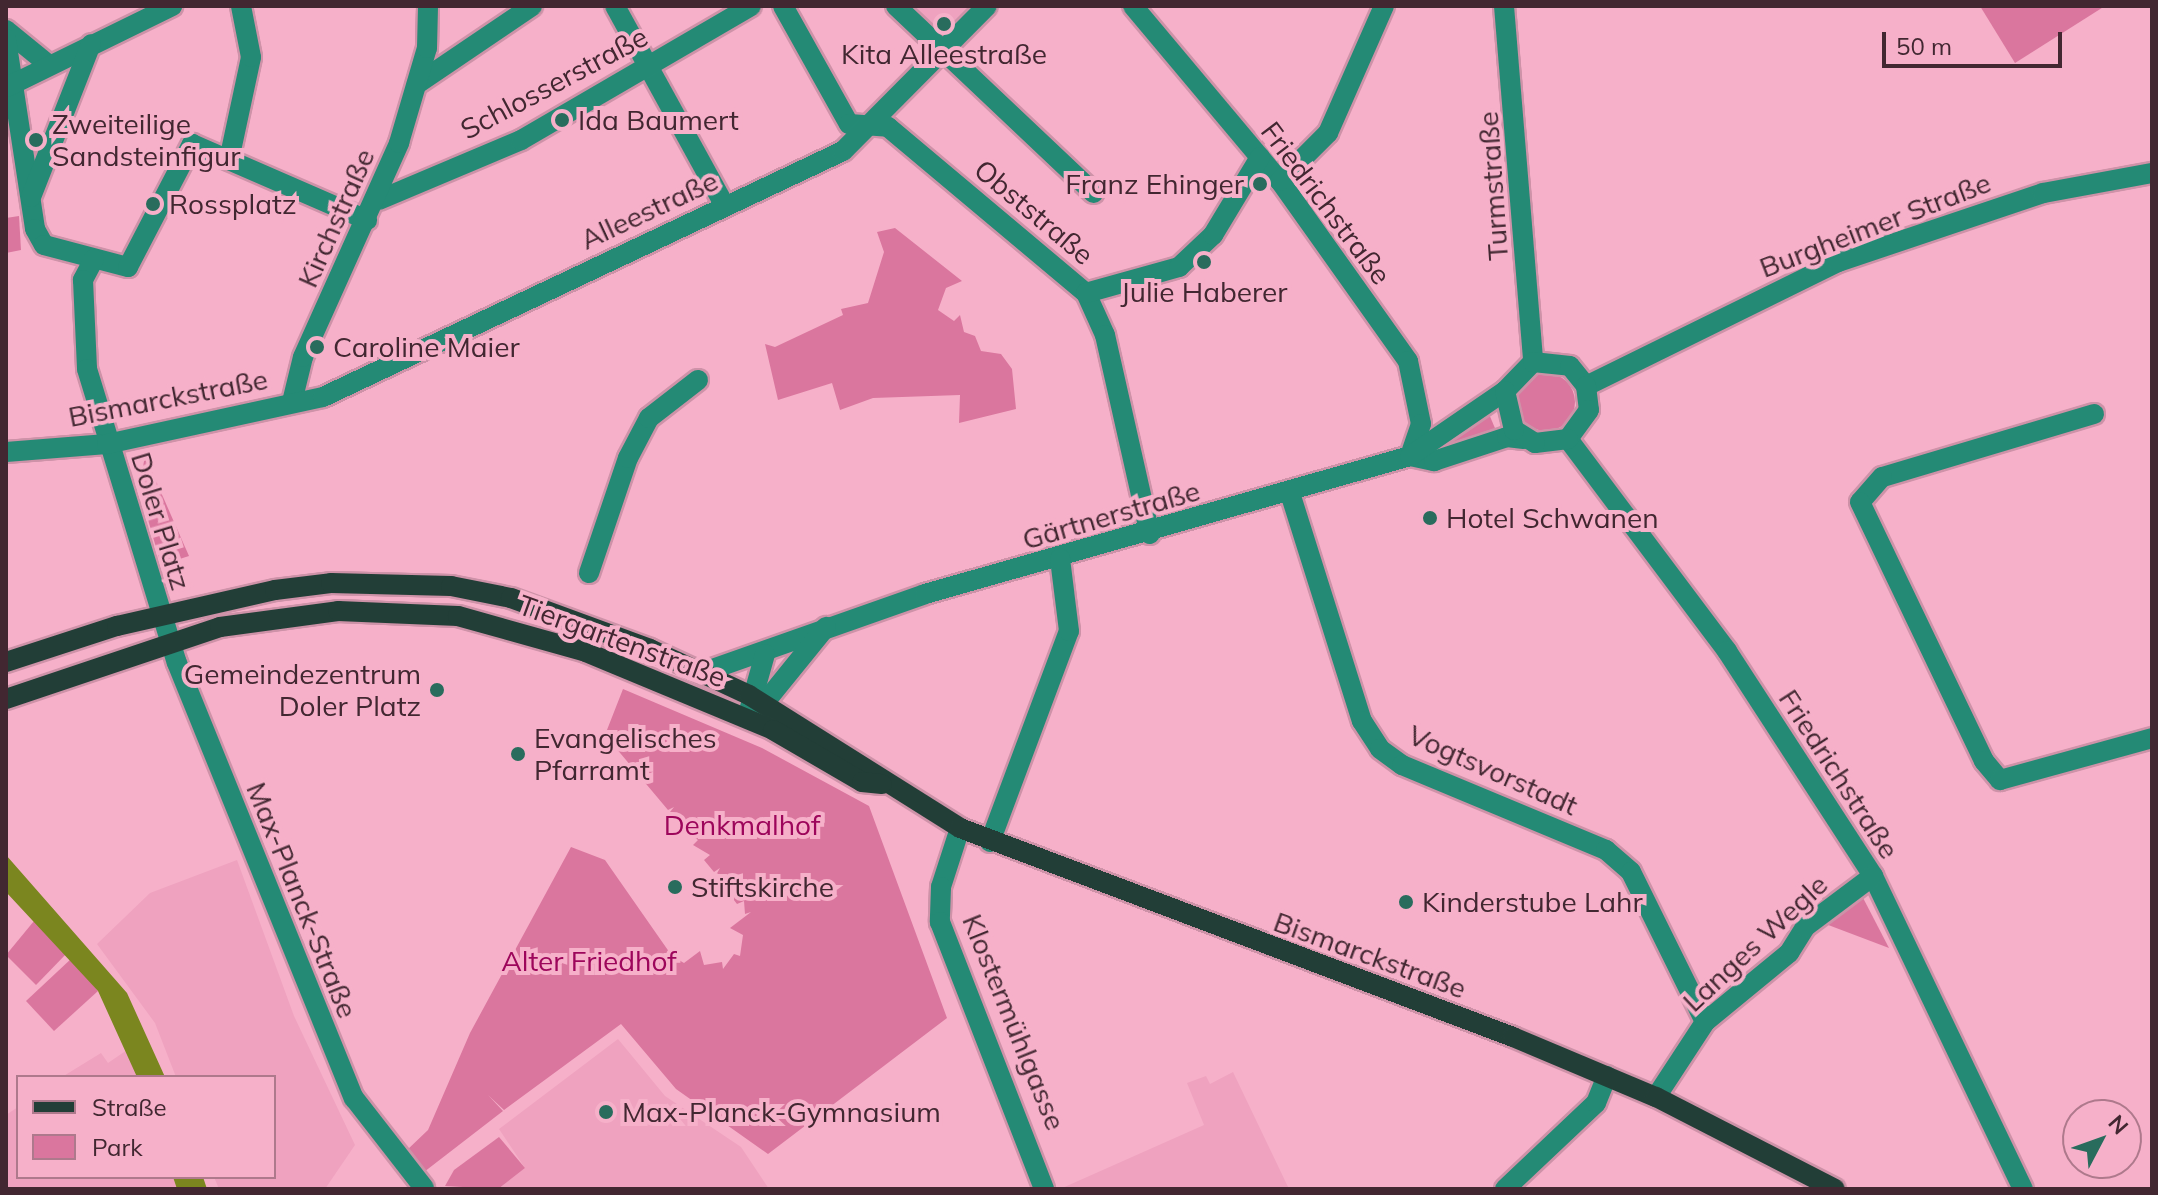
<!DOCTYPE html>
<meta charset="utf-8">
<style>
body{margin:0}
#map{position:relative;width:2158px;height:1195px;overflow:hidden;background:#f6b0c9;font-family:Mulish,sans-serif}
div>[style]{position:absolute}
.built>*{inset:0;background:#efa2bf}
.green>*{inset:0;background:#da769e}
.round{border-radius:50%}
.water>*{inset:0;background:#7b861f}
.roads{filter:drop-shadow(2px 0 #ce92a8) drop-shadow(-2px 0 #ce92a8) drop-shadow(0 2px #ce92a8) drop-shadow(0 -2px #ce92a8)}
.minor>*{height:20px;margin:-10px;padding:0 10px;transform-origin:10px;border-radius:10px;background:#248a75}
.major>*{height:20px;margin:-10px;padding:0 10px;transform-origin:10px;border-radius:10px;background:#223e37}
.dots>*{width:22px;height:22px;translate:-50% -50%;box-sizing:border-box;border:4px solid #f6b0c9;border-radius:50%}
span{translate:-50% -50%;white-space:nowrap;text-align:center;line-height:1.15;-webkit-text-stroke:8px #f6b0c9;paint-order:stroke}
.poi-label{font-size:28px;color:#422731}
.left{translate:0 -50%;text-align:left}
.right{translate:-100% -50%;text-align:right}
.street-label{font-size:28px;color:#422731}
.park-label{font-size:28px;color:#9d065b}
.frame{position:absolute;inset:0;border:8px solid #422731;pointer-events:none}
.legend{position:absolute;left:16px;top:1075px;width:260px;height:104px;box-sizing:border-box;background:#f6b0c9;border:2px solid #ae798c;margin:0;padding:10px 14px;list-style:none;font-size:24px;color:#422731}
.legend li{display:flex;align-items:center;gap:16px;height:40px}
.legend b{width:40px;border:2px solid #ae798c}
.north{position:absolute;left:2062px;top:1099px;width:80px;height:80px;box-sizing:border-box;background:#f6b0c9;border:2px solid #ae798c;border-radius:50%;rotate:49deg;font-size:22px;font-weight:700;line-height:32px;text-align:center;color:#422731}
.north::after{content:'';display:block;margin:auto;width:28px;height:36px;background:#296c5d;clip-path:polygon(50% 0,100% 100%,50% 72%,0 100%)}
.scale{position:absolute;left:1882px;top:32px;width:180px;height:36px;box-sizing:border-box;border:4px solid #422731;border-top:0;padding-left:10px;font-size:24px;line-height:28px;white-space:nowrap;color:#422731;-webkit-text-stroke:6px #f6b0c9;paint-order:stroke}
</style>
<div id="map">
<div class="built">
<div style="clip-path:polygon(912px 6px,965px 6px,970px 11px,945px 37px)"></div>
<div style="clip-path:polygon(237px 860px,294px 1016px,355px 1145px,325px 1189px,219px 1189px,214px 1177px,274px 1177px,274px 1077px,176px 1077px,155px 1023px,97px 944px,150px 893px)"></div>
<div style="clip-path:polygon(618px 1039px,665px 1096px,741px 1147px,769px 1189px,498px 1189px,525px 1168px,499px 1129px)"></div>
<div style="clip-path:polygon(127px 1050px,137px 1077px,62px 1077px,101px 1053px,108px 1063px)"></div>
<div style="clip-path:polygon(1233px 1072px,1289px 1189px,1060px 1189px,1204px 1125px,1187px 1083px,1206px 1076px,1210px 1084px)"></div>
<div style="clip-path:polygon(18px 1107px,18px 1177px,173px 1177px,177px 1189px,6px 1189px,6px 1115px)"></div>
</div>
<div class="green">
<div style="clip-path:polygon(1980px 6px,2105px 6px,2015px 63px)"></div>
<div style="clip-path:polygon(19px 216px,21px 250px,6px 253px,6px 218px)"></div>
<div style="clip-path:polygon(895px 228px,962px 281px,946px 288px,938px 310px,954px 321px,960px 315px,964px 332px,975px 336px,981px 351px,1001px 354px,1012px 369px,1016px 409px,959px 423px,960px 395px,873px 398px,840px 410px,832px 383px,778px 400px,765px 344px,775px 347px,843px 315px,841px 309px,868px 303px,884px 252px,877px 232px)"></div>
<div class="round" style="left:1517px;top:373px;width:58px;height:58px"></div>
<div style="clip-path:polygon(1489px 414px,1497px 433px,1427px 455px,1425px 450px)"></div>
<div style="clip-path:polygon(145px 456px,189px 556px,161px 565px,139px 488px)"></div>
<div style="clip-path:polygon(623px 689px,762px 748px,869px 806px,947px 1018px,768px 1154px,676px 1089px,621px 1024px,504px 1110px,488px 1095px,503px 1111px,424px 1172px,406px 1151px,428px 1130px,470px 1033px,571px 847px,605px 860px,672px 956px,684px 963px,700px 951px,704px 965px,722px 962px,723px 969px,734px 954px,740px 956px,743px 935px,730px 928px,751px 912px,745px 914px,744px 901px,737px 904px,727px 891px,731px 884px,725px 888px,716px 875px,720px 868px,714px 872px,704px 860px,710px 855px,693px 845px,698px 840px,681px 828px,685px 822px,670px 812px,674px 807px,668px 810px,605px 735px)"></div>
<div style="clip-path:polygon(1861px 894px,1889px 948px,1823px 923px)"></div>
<div style="clip-path:polygon(34px 921px,67px 953px,36px 985px,6px 955px)"></div>
<div style="clip-path:polygon(72px 958px,98px 991px,54px 1031px,26px 1001px)"></div>
<div style="clip-path:polygon(499px 1137px,525px 1168px,498px 1189px,445px 1186px,454px 1170px)"></div>
</div>
<div class="water">
<div style="clip-path:polygon(6px 855px,127px 993px,165px 1077px,137px 1077px,98px 991px,6px 892px)"></div>
<div style="clip-path:polygon(173px 1177px,203px 1177px,207px 1189px,177px 1189px)"></div>
</div>
<div class="roads">
<div class="minor">
<div style="left:615px;top:6px;width:228px;rotate:61.2deg"></div>
<div style="left:783px;top:6px;width:135px;rotate:60.8deg"></div>
<div style="left:849px;top:124px;width:39px;rotate:4deg"></div>
<div style="left:888px;top:127px;width:258px;rotate:40deg"></div>
<div style="left:1086px;top:293px;width:46px;rotate:65.7deg"></div>
<div style="left:1105px;top:335px;width:204px;rotate:77.3deg"></div>
<div style="left:896px;top:6px;width:272px;rotate:43.4deg"></div>
<div style="left:1133px;top:6px;width:229px;rotate:50deg"></div>
<div style="left:1280px;top:181px;width:221px;rotate:54.6deg"></div>
<div style="left:1408px;top:361px;width:64px;rotate:78.3deg"></div>
<div style="left:1421px;top:424px;width:34px;rotate:109deg"></div>
<div style="left:1504px;top:6px;width:357px;rotate:85.3deg"></div>
<div style="left:6px;top:30px;width:55px;rotate:39.1deg"></div>
<div style="left:6px;top:39px;width:192px;rotate:81.3deg"></div>
<div style="left:35px;top:229px;width:18px;rotate:61deg"></div>
<div style="left:44px;top:245px;width:87px;rotate:14.7deg"></div>
<div style="left:128px;top:267px;width:139px;rotate:-62.5deg"></div>
<div style="left:192px;top:144px;width:191px;rotate:23.5deg"></div>
<div style="left:417px;top:84px;width:139px;rotate:-34.1deg"></div>
<div style="left:7px;top:87px;width:184px;rotate:-26.1deg"></div>
<div style="left:229px;top:160px;width:105px;rotate:-77.9deg"></div>
<div style="left:251px;top:57px;width:52px;rotate:-101.1deg"></div>
<div style="left:1280px;top:181px;width:68px;rotate:-45deg"></div>
<div style="left:1328px;top:133px;width:139px;rotate:-66.2deg"></div>
<div style="left:31px;top:197px;width:164px;rotate:-68.6deg"></div>
<div style="left:379px;top:200px;width:154px;rotate:-22.9deg"></div>
<div style="left:521px;top:140px;width:266px;rotate:-30.2deg"></div>
<div style="left:94px;top:259px;width:24px;rotate:118deg"></div>
<div style="left:83px;top:280px;width:89px;rotate:87.4deg"></div>
<div style="left:87px;top:369px;width:307px;rotate:73deg"></div>
<div style="left:177px;top:663px;width:470px;rotate:67.9deg"></div>
<div style="left:354px;top:1098px;width:114px;rotate:52.1deg"></div>
<div style="left:1086px;top:293px;width:97px;rotate:-15.6deg"></div>
<div style="left:1179px;top:267px;width:47px;rotate:-43.3deg"></div>
<div style="left:1213px;top:235px;width:91px;rotate:-58.9deg"></div>
<div style="left:1586px;top:386px;width:281px;rotate:-26.2deg"></div>
<div style="left:1838px;top:262px;width:216px;rotate:-18.6deg"></div>
<div style="left:2043px;top:193px;width:111px;rotate:-10.4deg"></div>
<div style="left:292px;top:402px;width:46px;rotate:-76.3deg"></div>
<div style="left:303px;top:357px;width:235px;rotate:-65.8deg"></div>
<div style="left:399px;top:143px;width:99px;rotate:-73.6deg"></div>
<div style="left:427px;top:48px;width:42px;rotate:-88.6deg"></div>
<div style="left:2094px;top:414px;width:221px;rotate:163.4deg"></div>
<div style="left:1882px;top:477px;width:33px;rotate:131deg"></div>
<div style="left:1860px;top:502px;width:287px;rotate:64.4deg"></div>
<div style="left:1984px;top:761px;width:25px;rotate:50deg"></div>
<div style="left:2000px;top:780px;width:158px;rotate:-15.4deg"></div>
<div style="left:1568px;top:439px;width:265px;rotate:53.1deg"></div>
<div style="left:1727px;top:651px;width:268px;rotate:57deg"></div>
<div style="left:1873px;top:876px;width:347px;rotate:64.4deg"></div>
<div style="left:6px;top:452px;width:101px;rotate:-4.5deg"></div>
<div style="left:107px;top:444px;width:221px;rotate:-12.3deg"></div>
<div style="left:323px;top:397px;width:575px;rotate:-25.32deg"></div>
<div style="left:843px;top:151px;width:204px;rotate:-45.2deg"></div>
<div style="left:1410px;top:456px;width:25px;rotate:12deg"></div>
<div style="left:1434px;top:461px;width:77px;rotate:-18.2deg"></div>
<div style="left:1507px;top:437px;width:17px;rotate:7deg"></div>
<div style="left:1290px;top:493px;width:239px;rotate:72.5deg"></div>
<div style="left:1362px;top:721px;width:33px;rotate:57deg"></div>
<div style="left:1380px;top:749px;width:27px;rotate:36deg"></div>
<div style="left:1402px;top:765px;width:221px;rotate:22.6deg"></div>
<div style="left:1606px;top:850px;width:33px;rotate:41deg"></div>
<div style="left:1631px;top:872px;width:167px;rotate:63.7deg"></div>
<div style="left:589px;top:573px;width:121px;rotate:-71.3deg"></div>
<div style="left:628px;top:458px;width:45px;rotate:-62.3deg"></div>
<div style="left:649px;top:418px;width:62px;rotate:-37.8deg"></div>
<div style="left:704px;top:672px;width:234px;rotate:-19.4deg"></div>
<div style="left:925px;top:594px;width:504px;rotate:-15.88deg"></div>
<div style="left:1410px;top:456px;width:115px;rotate:-34.4deg"></div>
<div style="left:1505px;top:391px;width:40px;rotate:-46deg"></div>
<div style="left:1533px;top:362px;width:37px;rotate:6deg"></div>
<div style="left:1570px;top:366px;width:26px;rotate:51deg"></div>
<div style="left:1586px;top:386px;width:24px;rotate:83deg"></div>
<div style="left:1589px;top:410px;width:36px;rotate:126deg"></div>
<div style="left:1568px;top:439px;width:33px;rotate:173deg"></div>
<div style="left:1535px;top:443px;width:25px;rotate:-148deg"></div>
<div style="left:1514px;top:430px;width:40px;rotate:-103deg"></div>
<div style="left:749px;top:711px;width:59px;rotate:-74.3deg"></div>
<div style="left:753px;top:717px;width:116px;rotate:-51deg"></div>
<div style="left:960px;top:828px;width:62px;rotate:107.9deg"></div>
<div style="left:941px;top:887px;width:35px;rotate:92deg"></div>
<div style="left:940px;top:922px;width:287px;rotate:68.7deg"></div>
<div style="left:990px;top:842px;width:225px;rotate:-69.5deg"></div>
<div style="left:1069px;top:631px;width:73px;rotate:-97.1deg"></div>
<div style="left:1656px;top:1097px;width:90px;rotate:-56.8deg"></div>
<div style="left:1705px;top:1022px;width:109px;rotate:-39.4deg"></div>
<div style="left:1789px;top:953px;width:31px;rotate:-58deg"></div>
<div style="left:1805px;top:927px;width:85px;rotate:-36.9deg"></div>
<div style="left:1505px;top:1189px;width:125px;rotate:-43.4deg"></div>
<div style="left:1596px;top:1103px;width:29px;rotate:-68deg"></div>
</div>
<div class="major">
<div style="left:6px;top:662px;width:117px;rotate:-18deg"></div>
<div style="left:117px;top:626px;width:162px;rotate:-12.8deg"></div>
<div style="left:275px;top:590px;width:56px;rotate:-7.1deg"></div>
<div style="left:331px;top:583px;width:120px;rotate:1.4deg"></div>
<div style="left:451px;top:586px;width:61px;rotate:11.3deg"></div>
<div style="left:511px;top:598px;width:148px;rotate:20.1deg"></div>
<div style="left:650px;top:649px;width:109px;rotate:24.9deg"></div>
<div style="left:749px;top:695px;width:249px;rotate:32.2deg"></div>
<div style="left:960px;top:828px;width:591px;rotate:20.7deg"></div>
<div style="left:1513px;top:1037px;width:155px;rotate:22.8deg"></div>
<div style="left:1656px;top:1097px;width:201px;rotate:27.2deg"></div>
<div style="left:6px;top:699px;width:226px;rotate:-18.6deg"></div>
<div style="left:220px;top:627px;width:119px;rotate:-7.7deg"></div>
<div style="left:338px;top:611px;width:120px;rotate:2.4deg"></div>
<div style="left:458px;top:616px;width:133px;rotate:15.7deg"></div>
<div style="left:586px;top:652px;width:203px;rotate:22.6deg"></div>
<div style="left:773px;top:730px;width:103px;rotate:30.3deg"></div>
<div style="left:862px;top:782px;width:20px;rotate:6deg"></div>
</div>
</div>
<div class="dots">
<div style="left:944px;top:24px;background:#296c5d"></div>
<div style="left:562px;top:120px;background:#296c5d"></div>
<div style="left:36px;top:140px;background:#296c5d"></div>
<div style="left:1260px;top:184px;background:#296c5d"></div>
<div style="left:153px;top:204px;background:#296c5d"></div>
<div style="left:1204px;top:262px;background:#296c5d"></div>
<div style="left:317px;top:347px;background:#296c5d"></div>
<div style="left:1430px;top:518px;background:#296c5d"></div>
<div style="left:437px;top:690px;background:#296c5d"></div>
<div style="left:518px;top:754px;background:#296c5d"></div>
<div style="left:675px;top:887px;background:#296c5d"></div>
<div style="left:1406px;top:902px;background:#296c5d"></div>
<div style="left:606px;top:1112px;background:#296c5d"></div>
</div>
<div class="poi-label">
<span style="left:944px;top:54px">Kita Alleestraße</span>
<span class="left" style="left:578px;top:120px">Ida Baumert</span>
<span class="left" style="left:52px;top:140px">Zweiteilige<br>Sandsteinfigur</span>
<span class="right" style="left:1244px;top:184px">Franz Ehinger</span>
<span class="left" style="left:169px;top:204px">Rossplatz</span>
<span style="left:1204px;top:292px">Julie Haberer</span>
<span class="left" style="left:333px;top:347px">Caroline Maier</span>
<span class="left" style="left:1446px;top:518px">Hotel Schwanen</span>
<span class="right" style="left:421px;top:690px">Gemeindezentrum<br>Doler Platz</span>
<span class="left" style="left:534px;top:754px">Evangelisches<br>Pfarramt</span>
<span class="left" style="left:691px;top:887px">Stiftskirche</span>
<span class="left" style="left:1422px;top:902px">Kinderstube Lahr</span>
<span class="left" style="left:622px;top:1112px">Max-Planck-Gymnasium</span>
</div>
<div class="street-label">
<span style="left:554px;top:83px;rotate:-28deg">Schlosserstraße</span>
<span style="left:1493px;top:186px;rotate:-94deg">Turmstraße</span>
<span style="left:1326px;top:203px;rotate:53deg">Friedrichstraße</span>
<span style="left:649px;top:210px;rotate:-25deg">Alleestraße</span>
<span style="left:1034px;top:212px;rotate:40deg">Obststraße</span>
<span style="left:336px;top:218px;rotate:-66deg">Kirchstraße</span>
<span style="left:1875px;top:225px;rotate:-21deg">Burgheimer Straße</span>
<span style="left:168px;top:398px;rotate:-11deg">Bismarckstraße</span>
<span style="left:1111px;top:515px;rotate:-16deg">Gärtnerstraße</span>
<span style="left:161px;top:521px;rotate:73deg">Doler Platz</span>
<span style="left:622px;top:641px;rotate:20deg">Tiergartenstraße</span>
<span style="left:1493px;top:770px;rotate:24deg">Vogtsvorstadt</span>
<span style="left:1839px;top:774px;rotate:57deg">Friedrichstraße</span>
<span style="left:302px;top:900px;rotate:68deg">Max-Planck-Straße</span>
<span style="left:1755px;top:943px;rotate:-43deg">Langes Wegle</span>
<span style="left:1370px;top:955px;rotate:20deg">Bismarckstraße</span>
<span style="left:1014px;top:1022px;rotate:68deg">Klostermühlgasse</span>
</div>
<div class="park-label">
<span style="left:742px;top:825px">Denkmalhof</span>
<span style="left:589px;top:961px">Alter Friedhof</span>
</div>
<div class="frame"></div>
<ul class="legend">
<li><b style="height:10px;background:#223e37"></b>Straße</li>
<li><b style="height:22px;background:#da769e"></b>Park</li>
</ul>
<div class="north">N</div>
<div class="scale">50 m</div>
</div>
